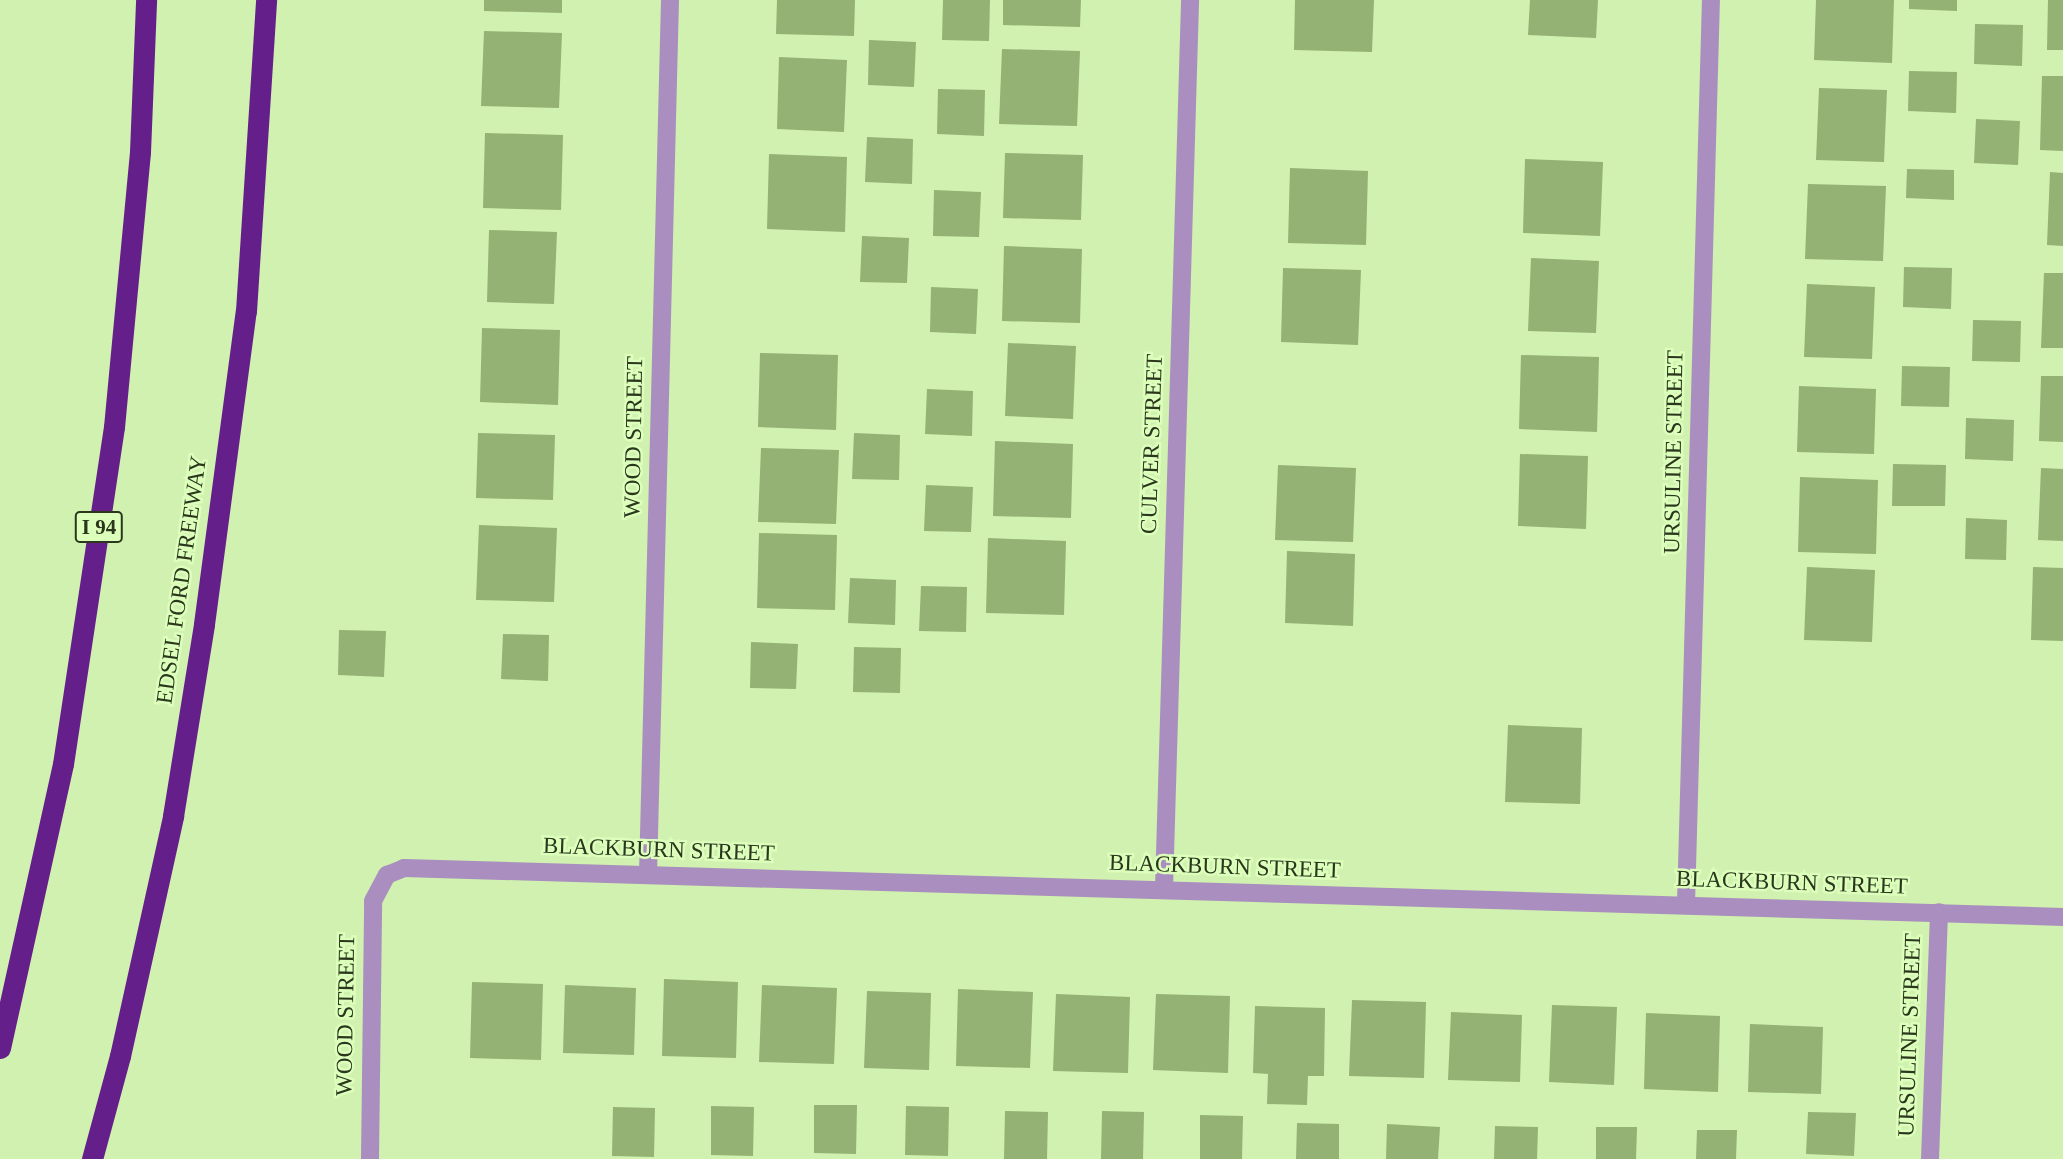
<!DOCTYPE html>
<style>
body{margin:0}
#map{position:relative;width:2063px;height:1159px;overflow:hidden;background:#d0f1af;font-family:"Times New Roman",serif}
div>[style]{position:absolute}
.building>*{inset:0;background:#93b273}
.minor>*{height:18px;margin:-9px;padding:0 9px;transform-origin:9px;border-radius:9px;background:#a98ebf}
.highway>*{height:21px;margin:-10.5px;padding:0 10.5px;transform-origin:10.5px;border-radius:10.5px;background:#641f8b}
span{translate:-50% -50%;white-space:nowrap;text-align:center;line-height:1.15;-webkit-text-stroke:5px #ddffbc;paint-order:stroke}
.shield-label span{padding:2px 5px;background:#ddffbc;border:2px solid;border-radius:5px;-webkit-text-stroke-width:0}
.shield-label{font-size:21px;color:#2a371d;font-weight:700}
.street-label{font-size:23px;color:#2a371d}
</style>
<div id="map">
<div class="building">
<div style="clip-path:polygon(484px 0,562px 0,562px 13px,484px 11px)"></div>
<div style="clip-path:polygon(777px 0,855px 0,854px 36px,776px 34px)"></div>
<div style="clip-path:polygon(943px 0,990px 0,989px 41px,942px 40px)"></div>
<div style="clip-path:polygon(1003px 0,1081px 0,1080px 27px,1003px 25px)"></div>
<div style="clip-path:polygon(1295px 0,1374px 0,1372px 52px,1294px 50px)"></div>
<div style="clip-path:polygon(1530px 0,1598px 0,1596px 38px,1528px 35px)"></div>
<div style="clip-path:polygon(1816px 0,1894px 0,1892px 63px,1814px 60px)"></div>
<div style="clip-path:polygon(1909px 0,1957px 0,1957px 11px,1909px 9px)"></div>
<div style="clip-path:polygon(2048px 0,2063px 0,2063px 50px,2047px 50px)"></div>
<div style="clip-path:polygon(1975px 24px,2023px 25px,2022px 66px,1974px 64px)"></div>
<div style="clip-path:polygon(484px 31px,562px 33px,559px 108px,481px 106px)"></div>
<div style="clip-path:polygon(869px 40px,916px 42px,914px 87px,868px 85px)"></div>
<div style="clip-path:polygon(1002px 49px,1080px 51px,1077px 126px,999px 124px)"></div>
<div style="clip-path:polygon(779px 57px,847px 60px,844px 132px,777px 129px)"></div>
<div style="clip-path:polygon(1909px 71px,1957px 72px,1956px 113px,1908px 111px)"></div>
<div style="clip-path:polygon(2042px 76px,2063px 76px,2063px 151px,2040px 150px)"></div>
<div style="clip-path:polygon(1819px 88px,1887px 90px,1884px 162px,1816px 160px)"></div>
<div style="clip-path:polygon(938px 89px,985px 90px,984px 136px,937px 134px)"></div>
<div style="clip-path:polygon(1976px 119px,2020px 121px,2018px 165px,1974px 163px)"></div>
<div style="clip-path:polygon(485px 133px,563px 135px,561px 210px,483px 208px)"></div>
<div style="clip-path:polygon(867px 137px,913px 139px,912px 184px,865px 182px)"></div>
<div style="clip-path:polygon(1005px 153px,1083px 155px,1081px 220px,1003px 218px)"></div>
<div style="clip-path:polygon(769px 154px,847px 157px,845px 232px,767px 229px)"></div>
<div style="clip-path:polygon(1525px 159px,1603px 162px,1600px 236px,1523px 233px)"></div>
<div style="clip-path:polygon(1290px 168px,1368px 171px,1366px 245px,1288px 243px)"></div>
<div style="clip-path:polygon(1907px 169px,1954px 170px,1954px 200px,1906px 198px)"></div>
<div style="clip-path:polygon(2050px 172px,2063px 173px,2063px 246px,2047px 245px)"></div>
<div style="clip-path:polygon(1808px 184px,1886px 186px,1883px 261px,1805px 259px)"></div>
<div style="clip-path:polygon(934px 190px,981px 192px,979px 237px,933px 236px)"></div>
<div style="clip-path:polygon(489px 230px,557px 232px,554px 304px,487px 302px)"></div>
<div style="clip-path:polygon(862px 236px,909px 238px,907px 283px,860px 282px)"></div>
<div style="clip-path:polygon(1004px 246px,1082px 249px,1080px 323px,1002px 321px)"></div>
<div style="clip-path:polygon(1531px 258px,1599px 261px,1596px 333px,1528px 331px)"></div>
<div style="clip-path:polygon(1904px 267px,1952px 268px,1951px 309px,1903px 307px)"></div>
<div style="clip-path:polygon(1283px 268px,1361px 270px,1358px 345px,1281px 342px)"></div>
<div style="clip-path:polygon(2044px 273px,2063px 273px,2063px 348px,2041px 348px)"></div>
<div style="clip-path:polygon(1807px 284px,1875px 287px,1872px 359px,1804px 357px)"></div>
<div style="clip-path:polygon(931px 287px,978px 289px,976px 334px,930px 332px)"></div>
<div style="clip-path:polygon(1973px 320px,2021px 321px,2020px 362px,1972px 361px)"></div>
<div style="clip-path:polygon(482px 328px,560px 330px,558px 405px,480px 402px)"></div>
<div style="clip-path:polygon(1008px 343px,1076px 346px,1073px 419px,1005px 416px)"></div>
<div style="clip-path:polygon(760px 353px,838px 355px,836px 430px,758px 427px)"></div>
<div style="clip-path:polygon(1521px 355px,1599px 357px,1597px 432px,1519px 429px)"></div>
<div style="clip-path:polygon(1902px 366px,1950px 367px,1949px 407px,1901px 406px)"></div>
<div style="clip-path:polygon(2041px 376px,2063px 376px,2063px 442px,2039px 441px)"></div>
<div style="clip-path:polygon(1799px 386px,1876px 389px,1874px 454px,1797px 452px)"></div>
<div style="clip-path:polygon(927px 389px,973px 391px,972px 436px,925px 434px)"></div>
<div style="clip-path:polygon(1966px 418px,2014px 420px,2013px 461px,1965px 459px)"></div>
<div style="clip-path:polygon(478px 433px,555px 435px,553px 500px,476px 498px)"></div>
<div style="clip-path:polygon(854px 433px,900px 435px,899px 480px,852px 479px)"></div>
<div style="clip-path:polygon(995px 441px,1073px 444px,1071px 518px,993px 516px)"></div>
<div style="clip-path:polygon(761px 448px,839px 450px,836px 524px,758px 522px)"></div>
<div style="clip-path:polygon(1520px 454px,1588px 456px,1586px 529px,1518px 526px)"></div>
<div style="clip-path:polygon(1893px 464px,1946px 465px,1945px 506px,1892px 506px)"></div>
<div style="clip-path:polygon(1278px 465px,1356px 468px,1353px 542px,1275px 540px)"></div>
<div style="clip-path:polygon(2041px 468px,2063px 469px,2063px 541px,2038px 540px)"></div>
<div style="clip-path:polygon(1800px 477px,1878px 480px,1876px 554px,1798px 552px)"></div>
<div style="clip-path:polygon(926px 485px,973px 487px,971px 532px,924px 531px)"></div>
<div style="clip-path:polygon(1966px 518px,2007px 520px,2006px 560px,1965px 559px)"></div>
<div style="clip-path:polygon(479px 525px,557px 528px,554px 602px,476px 600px)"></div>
<div style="clip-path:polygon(759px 533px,837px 535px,835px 610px,757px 608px)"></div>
<div style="clip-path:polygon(988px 538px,1066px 541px,1064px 615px,986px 613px)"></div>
<div style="clip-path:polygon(1287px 551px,1355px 554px,1353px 626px,1285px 623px)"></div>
<div style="clip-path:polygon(1807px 567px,1875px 570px,1872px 642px,1804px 640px)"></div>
<div style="clip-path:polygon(2033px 567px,2063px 568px,2063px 641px,2031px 640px)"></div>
<div style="clip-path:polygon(850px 578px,896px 580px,895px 625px,848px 623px)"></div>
<div style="clip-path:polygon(921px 586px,967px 587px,966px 632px,919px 631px)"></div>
<div style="clip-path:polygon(339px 630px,386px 631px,384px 677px,338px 675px)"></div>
<div style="clip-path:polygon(503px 634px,549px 635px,548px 681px,501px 679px)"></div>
<div style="clip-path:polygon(751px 642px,798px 644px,796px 689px,750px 688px)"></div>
<div style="clip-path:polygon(854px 647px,901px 648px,900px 693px,853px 692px)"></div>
<div style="clip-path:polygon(1508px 725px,1582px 728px,1580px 804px,1505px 802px)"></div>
<div style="clip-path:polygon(664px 979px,738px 982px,736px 1058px,662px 1056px)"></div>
<div style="clip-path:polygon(472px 982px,543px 984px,541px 1060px,470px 1058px)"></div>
<div style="clip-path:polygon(565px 985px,636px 988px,634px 1055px,563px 1053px)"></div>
<div style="clip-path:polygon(762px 985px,837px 988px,834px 1064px,759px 1062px)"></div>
<div style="clip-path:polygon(958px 989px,1033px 992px,1030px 1068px,956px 1066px)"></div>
<div style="clip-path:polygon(867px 991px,931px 993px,929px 1070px,864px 1068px)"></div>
<div style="clip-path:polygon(1056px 994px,1130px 997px,1128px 1073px,1053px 1071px)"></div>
<div style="clip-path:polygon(1156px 994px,1230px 996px,1228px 1073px,1153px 1070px)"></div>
<div style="clip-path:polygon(1352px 1000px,1426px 1002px,1424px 1078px,1349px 1076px)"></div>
<div style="clip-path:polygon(1552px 1005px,1617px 1007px,1614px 1085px,1549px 1082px)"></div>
<div style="clip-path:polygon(1255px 1006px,1325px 1008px,1324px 1076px,1308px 1076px,1307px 1105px,1267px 1104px,1268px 1074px,1253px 1073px)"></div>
<div style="clip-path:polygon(1451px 1012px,1522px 1015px,1520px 1082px,1448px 1080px)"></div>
<div style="clip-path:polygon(1646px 1013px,1720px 1016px,1718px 1092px,1644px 1089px)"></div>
<div style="clip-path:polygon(1750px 1024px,1823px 1027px,1821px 1094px,1748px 1092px)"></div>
<div style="clip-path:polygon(814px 1105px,857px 1105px,856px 1154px,814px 1153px)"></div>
<div style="clip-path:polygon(711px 1106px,754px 1107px,753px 1156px,711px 1155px)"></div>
<div style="clip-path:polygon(906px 1106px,949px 1107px,948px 1156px,905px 1155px)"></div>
<div style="clip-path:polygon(613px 1107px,655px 1108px,654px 1157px,612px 1156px)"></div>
<div style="clip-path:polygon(1005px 1111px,1048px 1112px,1047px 1159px,1004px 1159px)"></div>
<div style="clip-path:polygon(1102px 1111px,1144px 1112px,1143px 1159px,1101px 1159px)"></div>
<div style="clip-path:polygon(1808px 1112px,1856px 1113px,1854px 1156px,1806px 1154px)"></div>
<div style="clip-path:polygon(1200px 1115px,1243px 1116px,1242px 1159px,1200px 1159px)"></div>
<div style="clip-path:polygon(1297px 1123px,1339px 1124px,1339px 1159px,1296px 1159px)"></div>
<div style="clip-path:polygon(1387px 1124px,1440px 1127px,1438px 1159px,1386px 1159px)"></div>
<div style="clip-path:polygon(1495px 1126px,1538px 1127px,1537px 1159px,1494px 1159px)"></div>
<div style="clip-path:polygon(1596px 1127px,1637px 1127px,1636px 1159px,1596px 1159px)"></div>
<div style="clip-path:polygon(1697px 1130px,1737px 1130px,1736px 1159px,1696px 1159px)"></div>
</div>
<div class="minor">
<div style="left:648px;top:875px;width:875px;rotate:-88.56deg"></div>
<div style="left:1164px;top:889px;width:889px;rotate:-88.32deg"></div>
<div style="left:1686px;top:904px;width:904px;rotate:-88.42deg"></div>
<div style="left:370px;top:1159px;width:258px;rotate:-89.3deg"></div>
<div style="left:373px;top:901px;width:30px;rotate:-62deg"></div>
<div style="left:387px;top:875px;width:18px;rotate:-22deg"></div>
<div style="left:404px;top:868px;width:1660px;rotate:1.69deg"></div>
<div style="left:1930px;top:1159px;width:247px;rotate:-87.9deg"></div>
</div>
<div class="highway">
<div style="left:0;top:1048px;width:291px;rotate:-77.5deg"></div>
<div style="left:63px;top:764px;width:341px;rotate:-81.4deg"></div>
<div style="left:114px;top:427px;width:276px;rotate:-84.6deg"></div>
<div style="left:140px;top:152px;width:152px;rotate:-87.7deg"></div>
<div style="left:92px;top:1159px;width:107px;rotate:-74.8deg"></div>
<div style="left:120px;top:1056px;width:246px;rotate:-77.5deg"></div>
<div style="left:173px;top:816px;width:194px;rotate:-80.8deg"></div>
<div style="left:204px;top:624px;width:316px;rotate:-82.4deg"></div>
<div style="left:246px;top:311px;width:312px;rotate:-86.3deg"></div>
</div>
<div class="shield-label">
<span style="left:99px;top:527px">I 94</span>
</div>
<div class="street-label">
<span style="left:634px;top:437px;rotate:-89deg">WOOD STREET</span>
<span style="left:1152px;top:444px;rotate:-88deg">CULVER STREET</span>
<span style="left:1674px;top:452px;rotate:-89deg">URSULINE STREET</span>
<span style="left:182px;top:580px;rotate:-82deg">EDSEL FORD FREEWAY</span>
<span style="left:659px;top:850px;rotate:2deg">BLACKBURN STREET</span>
<span style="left:1225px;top:867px;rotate:2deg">BLACKBURN STREET</span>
<span style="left:1792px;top:883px;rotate:2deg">BLACKBURN STREET</span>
<span style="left:346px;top:1015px;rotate:-89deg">WOOD STREET</span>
<span style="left:1910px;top:1035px;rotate:-88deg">URSULINE STREET</span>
</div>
</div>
